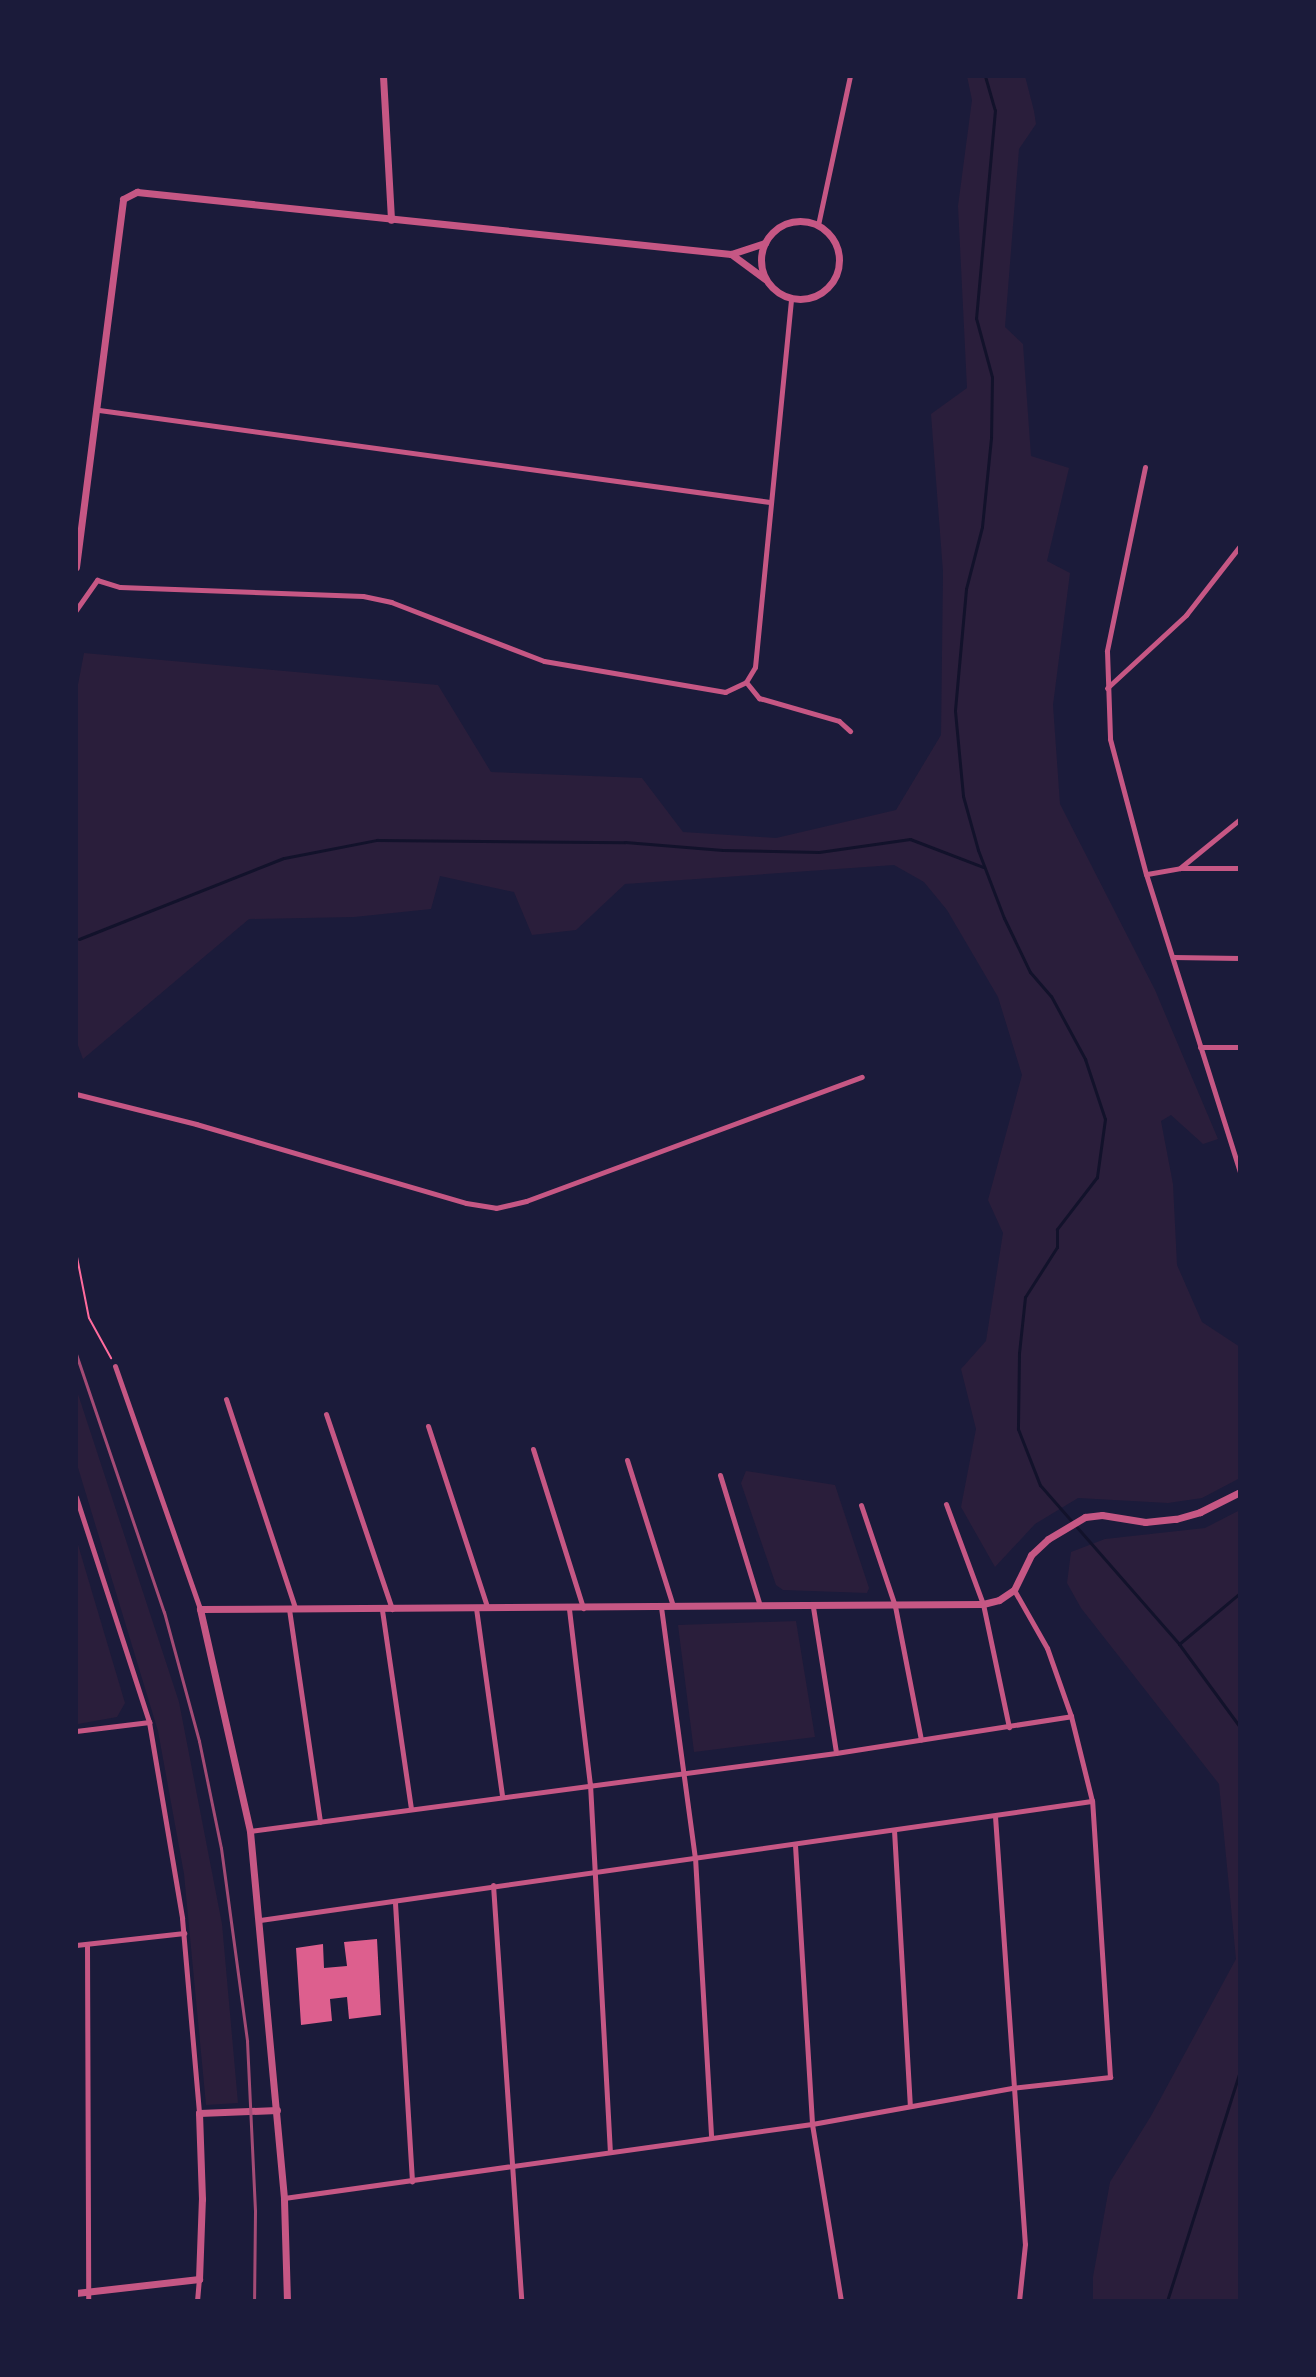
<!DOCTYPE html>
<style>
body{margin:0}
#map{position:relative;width:1316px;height:2377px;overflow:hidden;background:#1b1b3a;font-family:"DejaVu Sans",sans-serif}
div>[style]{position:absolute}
.green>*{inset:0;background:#2a1e3b}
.stream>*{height:3px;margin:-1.5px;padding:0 1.5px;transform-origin:1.5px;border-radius:1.5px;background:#12122b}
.building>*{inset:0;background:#dd5f8e}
.path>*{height:2px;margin:-1px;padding:0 1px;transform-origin:1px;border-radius:1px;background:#ff6b9d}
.minor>*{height:5px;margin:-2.5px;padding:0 2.5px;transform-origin:2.5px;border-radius:2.5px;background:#c65784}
.tertiary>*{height:7px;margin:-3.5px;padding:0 3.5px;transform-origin:3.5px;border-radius:3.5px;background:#c65784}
.tertiary>.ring{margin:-3.5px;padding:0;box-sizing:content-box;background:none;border:7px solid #c65784;border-radius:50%}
.rail>*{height:3px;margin:-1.5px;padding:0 1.5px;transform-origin:1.5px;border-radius:1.5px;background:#a44b75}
span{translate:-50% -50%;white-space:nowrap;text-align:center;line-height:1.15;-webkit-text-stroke:6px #1b1b3a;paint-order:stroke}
.frame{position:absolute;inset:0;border:78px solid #1b1b3a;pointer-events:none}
</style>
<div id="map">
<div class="green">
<div style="clip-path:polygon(967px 76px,1025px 76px,1034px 111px,1036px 124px,1019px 149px,1005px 327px,1023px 344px,1031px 456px,1069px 468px,1047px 561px,1070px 573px,1053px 705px,1060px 804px,1155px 990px,1218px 1139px,1203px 1144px,1171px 1115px,1161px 1121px,1173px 1184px,1177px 1265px,1202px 1322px,1240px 1347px,1240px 1478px,1202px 1498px,1168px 1503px,1078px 1498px,1035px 1524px,995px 1567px,961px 1507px,976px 1429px,961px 1369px,986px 1341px,1003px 1233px,988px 1200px,1022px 1075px,998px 997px,947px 910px,924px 882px,894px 865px,625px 884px,576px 930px,532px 935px,514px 892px,440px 876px,431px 909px,354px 917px,249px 919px,83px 1059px,76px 1040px,76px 695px,84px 653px,438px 685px,491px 772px,642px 778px,683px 832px,776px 838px,896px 810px,941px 735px,943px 572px,931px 414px,967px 388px,958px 206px,972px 100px)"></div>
<div style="clip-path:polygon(76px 1388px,179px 1702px,222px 1924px,238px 2103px,206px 2105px,184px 1874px,158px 1731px,76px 1461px)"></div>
<div style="clip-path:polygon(746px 1471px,835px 1485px,869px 1588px,867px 1593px,783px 1590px,776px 1585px,741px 1483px)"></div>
<div style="clip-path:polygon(1240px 1510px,1240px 2301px,1093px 2301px,1093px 2277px,1110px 2182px,1151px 2116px,1236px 1959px,1219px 1784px,1081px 1608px,1067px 1583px,1071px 1552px,1105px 1539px,1205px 1528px)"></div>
<div style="clip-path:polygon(76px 1538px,125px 1703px,117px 1717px,78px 1724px)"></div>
<div style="clip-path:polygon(796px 1621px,815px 1737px,694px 1752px,678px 1625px)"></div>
</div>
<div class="stream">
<div style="left:985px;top:76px;width:35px;rotate:74deg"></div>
<div style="left:995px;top:110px;width:209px;rotate:95.2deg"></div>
<div style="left:976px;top:318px;width:61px;rotate:74.8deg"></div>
<div style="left:992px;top:377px;width:61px;rotate:90.9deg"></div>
<div style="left:991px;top:438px;width:89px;rotate:95.8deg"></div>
<div style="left:982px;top:527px;width:64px;rotate:104.5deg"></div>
<div style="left:966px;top:589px;width:122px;rotate:95.2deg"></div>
<div style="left:955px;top:711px;width:85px;rotate:84.6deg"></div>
<div style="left:963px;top:796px;width:56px;rotate:74.5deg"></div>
<div style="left:978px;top:850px;width:73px;rotate:69.1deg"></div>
<div style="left:1004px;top:918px;width:60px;rotate:64.3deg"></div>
<div style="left:1030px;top:972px;width:32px;rotate:49deg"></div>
<div style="left:1051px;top:996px;width:72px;rotate:61.6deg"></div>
<div style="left:1085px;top:1059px;width:63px;rotate:71.6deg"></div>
<div style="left:1105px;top:1119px;width:59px;rotate:97.9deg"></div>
<div style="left:1097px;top:1177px;width:66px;rotate:127.6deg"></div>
<div style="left:1057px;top:1229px;width:18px;rotate:90deg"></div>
<div style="left:1057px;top:1247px;width:59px;rotate:122.6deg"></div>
<div style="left:1025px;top:1297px;width:56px;rotate:96.1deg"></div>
<div style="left:1019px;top:1353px;width:76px;rotate:90.8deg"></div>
<div style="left:1018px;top:1429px;width:60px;rotate:68.6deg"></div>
<div style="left:1040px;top:1485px;width:211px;rotate:48.8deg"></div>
<div style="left:1179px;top:1644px;width:103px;rotate:53.7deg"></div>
<div style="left:79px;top:939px;width:220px;rotate:-21.6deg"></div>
<div style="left:284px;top:858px;width:95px;rotate:-11deg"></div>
<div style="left:377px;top:840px;width:248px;rotate:0.5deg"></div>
<div style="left:625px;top:842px;width:98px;rotate:4.7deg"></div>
<div style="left:723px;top:850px;width:96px;rotate:1.2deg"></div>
<div style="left:819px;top:852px;width:92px;rotate:-8.1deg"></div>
<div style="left:910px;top:839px;width:78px;rotate:21deg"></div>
<div style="left:1179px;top:1644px;width:80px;rotate:-39.9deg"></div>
<div style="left:1167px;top:2301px;width:241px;rotate:-72.4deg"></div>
</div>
<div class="building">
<div style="clip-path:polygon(377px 1939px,381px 2015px,349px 2019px,347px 1997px,330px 1999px,332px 2021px,301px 2025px,296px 1948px,323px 1944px,324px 1968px,347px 1966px,344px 1942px)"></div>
</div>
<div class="path">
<div style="left:76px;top:1252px;width:67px;rotate:78.9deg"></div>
<div style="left:89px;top:1318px;width:46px;rotate:61.2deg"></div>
</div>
<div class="minor">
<div style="left:818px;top:225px;width:152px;rotate:-77.9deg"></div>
<div style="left:99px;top:410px;width:677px;rotate:7.81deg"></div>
<div style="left:1145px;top:467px;width:188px;rotate:101.7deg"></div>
<div style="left:1107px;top:651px;width:88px;rotate:88deg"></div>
<div style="left:1110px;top:739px;width:140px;rotate:75.1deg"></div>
<div style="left:1146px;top:874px;width:313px;rotate:72.5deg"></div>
<div style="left:76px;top:610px;width:37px;rotate:-55deg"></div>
<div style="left:97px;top:580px;width:24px;rotate:17deg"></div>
<div style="left:120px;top:587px;width:243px;rotate:2.1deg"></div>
<div style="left:363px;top:596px;width:29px;rotate:12deg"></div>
<div style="left:391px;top:602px;width:164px;rotate:21.1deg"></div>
<div style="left:544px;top:661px;width:184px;rotate:9.7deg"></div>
<div style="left:725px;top:692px;width:23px;rotate:-25deg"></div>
<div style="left:746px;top:682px;width:17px;rotate:-59deg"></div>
<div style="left:755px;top:667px;width:370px;rotate:-84.4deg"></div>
<div style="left:746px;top:682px;width:21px;rotate:51deg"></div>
<div style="left:759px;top:698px;width:83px;rotate:16deg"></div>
<div style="left:839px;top:721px;width:15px;rotate:42deg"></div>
<div style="left:1107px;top:688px;width:108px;rotate:-42.7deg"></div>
<div style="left:1186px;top:615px;width:88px;rotate:-52deg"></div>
<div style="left:1181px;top:868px;width:59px"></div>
<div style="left:1147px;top:874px;width:34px;rotate:-10deg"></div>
<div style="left:1180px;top:868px;width:77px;rotate:-39.2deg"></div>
<div style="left:1173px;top:957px;width:67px;rotate:0.9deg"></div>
<div style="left:1200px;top:1047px;width:40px"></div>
<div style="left:76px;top:1094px;width:124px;rotate:14deg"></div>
<div style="left:196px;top:1124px;width:281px;rotate:16.3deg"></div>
<div style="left:466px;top:1203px;width:30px;rotate:9deg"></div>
<div style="left:496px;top:1208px;width:31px;rotate:-13deg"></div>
<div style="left:526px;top:1201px;width:358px;rotate:-20.3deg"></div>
<div style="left:115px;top:1366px;width:257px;rotate:70.7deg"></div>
<div style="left:226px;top:1399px;width:220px;rotate:71.7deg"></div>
<div style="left:326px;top:1414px;width:206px;rotate:71.3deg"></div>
<div style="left:428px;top:1426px;width:190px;rotate:71.9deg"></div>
<div style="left:533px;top:1449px;width:167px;rotate:72.5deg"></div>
<div style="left:627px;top:1460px;width:153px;rotate:72.5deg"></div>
<div style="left:720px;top:1475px;width:137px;rotate:73deg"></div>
<div style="left:76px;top:1497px;width:237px;rotate:72deg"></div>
<div style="left:149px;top:1722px;width:199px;rotate:80.4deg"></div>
<div style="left:182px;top:1918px;width:196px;rotate:85deg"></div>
<div style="left:946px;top:1504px;width:107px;rotate:69.7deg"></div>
<div style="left:983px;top:1604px;width:126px;rotate:78.1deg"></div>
<div style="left:861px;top:1505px;width:107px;rotate:71.4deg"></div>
<div style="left:895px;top:1606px;width:136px;rotate:79deg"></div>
<div style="left:661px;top:1607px;width:252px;rotate:82.3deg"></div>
<div style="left:695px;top:1857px;width:279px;rotate:86.7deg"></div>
<div style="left:813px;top:1607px;width:147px;rotate:81deg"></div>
<div style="left:476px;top:1608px;width:189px;rotate:82.1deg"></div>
<div style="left:289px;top:1609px;width:215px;rotate:81.7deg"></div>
<div style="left:569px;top:1609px;width:176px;rotate:83.2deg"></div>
<div style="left:590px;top:1784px;width:368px;rotate:86.9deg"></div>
<div style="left:382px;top:1610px;width:200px;rotate:81.7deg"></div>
<div style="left:76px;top:1731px;width:74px;rotate:-7deg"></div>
<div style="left:995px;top:1816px;width:429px;rotate:86deg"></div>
<div style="left:1025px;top:2244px;width:57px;rotate:96deg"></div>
<div style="left:894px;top:1830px;width:276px;rotate:86.7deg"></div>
<div style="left:250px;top:1831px;width:591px;rotate:-7.58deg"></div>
<div style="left:836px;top:1753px;width:238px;rotate:-8.9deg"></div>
<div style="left:795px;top:1845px;width:280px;rotate:86.5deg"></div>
<div style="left:812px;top:2124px;width:179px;rotate:80.7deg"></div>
<div style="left:493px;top:1885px;width:417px;rotate:86.1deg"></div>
<div style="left:395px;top:1903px;width:279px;rotate:86.5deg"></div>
<div style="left:260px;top:1920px;width:840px;rotate:-8.14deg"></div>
<div style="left:87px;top:1944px;width:357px;rotate:89.8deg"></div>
<div style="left:76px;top:1945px;width:109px;rotate:-6.3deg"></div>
<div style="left:284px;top:2198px;width:533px;rotate:-7.98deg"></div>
<div style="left:812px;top:2124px;width:203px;rotate:-10.2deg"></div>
<div style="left:1012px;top:2088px;width:99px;rotate:-6.4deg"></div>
<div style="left:1110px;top:2077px;width:277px;rotate:-93.7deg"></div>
<div style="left:1092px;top:1801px;width:88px;rotate:-103.9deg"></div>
<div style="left:1071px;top:1716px;width:72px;rotate:-109.4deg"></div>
<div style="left:1047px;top:1648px;width:67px;rotate:-119.6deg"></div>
<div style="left:197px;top:2301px;width:22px;rotate:-85deg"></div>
</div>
<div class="tertiary">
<div style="left:383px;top:76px;width:144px;rotate:86.8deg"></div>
<div class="ring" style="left:761px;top:221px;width:71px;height:71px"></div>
<div style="left:731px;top:254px;width:42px;rotate:36.3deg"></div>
<div style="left:76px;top:567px;width:371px;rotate:-82.7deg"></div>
<div style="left:123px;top:199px;width:16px;rotate:-27deg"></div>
<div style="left:137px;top:192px;width:597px;rotate:5.96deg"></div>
<div style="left:731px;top:254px;width:36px;rotate:-18deg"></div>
<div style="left:76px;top:2293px;width:124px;rotate:-6.5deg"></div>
<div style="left:199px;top:2279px;width:80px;rotate:-87.9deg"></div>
<div style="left:202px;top:2199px;width:86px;rotate:-92deg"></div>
<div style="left:199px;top:2113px;width:78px;rotate:-2.2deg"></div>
<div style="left:287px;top:2301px;width:103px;rotate:-91.7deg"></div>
<div style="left:284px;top:2198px;width:369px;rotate:-95.3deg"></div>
<div style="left:250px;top:1831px;width:228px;rotate:-102.7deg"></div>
<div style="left:200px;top:1609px;width:783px;rotate:-0.37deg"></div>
<div style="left:983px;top:1604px;width:16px;rotate:-14deg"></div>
<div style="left:999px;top:1600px;width:18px;rotate:-34deg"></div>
<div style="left:1014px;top:1590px;width:39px;rotate:-64deg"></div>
<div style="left:1031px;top:1555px;width:23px;rotate:-43deg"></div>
<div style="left:1048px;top:1539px;width:43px;rotate:-30.7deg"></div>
<div style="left:1085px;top:1517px;width:17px;rotate:-7deg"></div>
<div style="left:1102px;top:1515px;width:44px;rotate:9.2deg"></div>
<div style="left:1145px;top:1522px;width:31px;rotate:-6deg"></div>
<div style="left:1176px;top:1519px;width:25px;rotate:-16deg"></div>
<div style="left:1200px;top:1512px;width:45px;rotate:-26.6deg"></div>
</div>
<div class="rail">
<div style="left:76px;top:1354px;width:273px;rotate:71.2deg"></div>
<div style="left:164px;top:1612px;width:134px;rotate:74.8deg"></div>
<div style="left:199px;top:1741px;width:109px;rotate:78.4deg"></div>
<div style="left:221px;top:1848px;width:195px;rotate:82.3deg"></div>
<div style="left:247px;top:2041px;width:170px;rotate:87.3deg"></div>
<div style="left:255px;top:2211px;width:90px;rotate:90.6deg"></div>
</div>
<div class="frame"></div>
</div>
